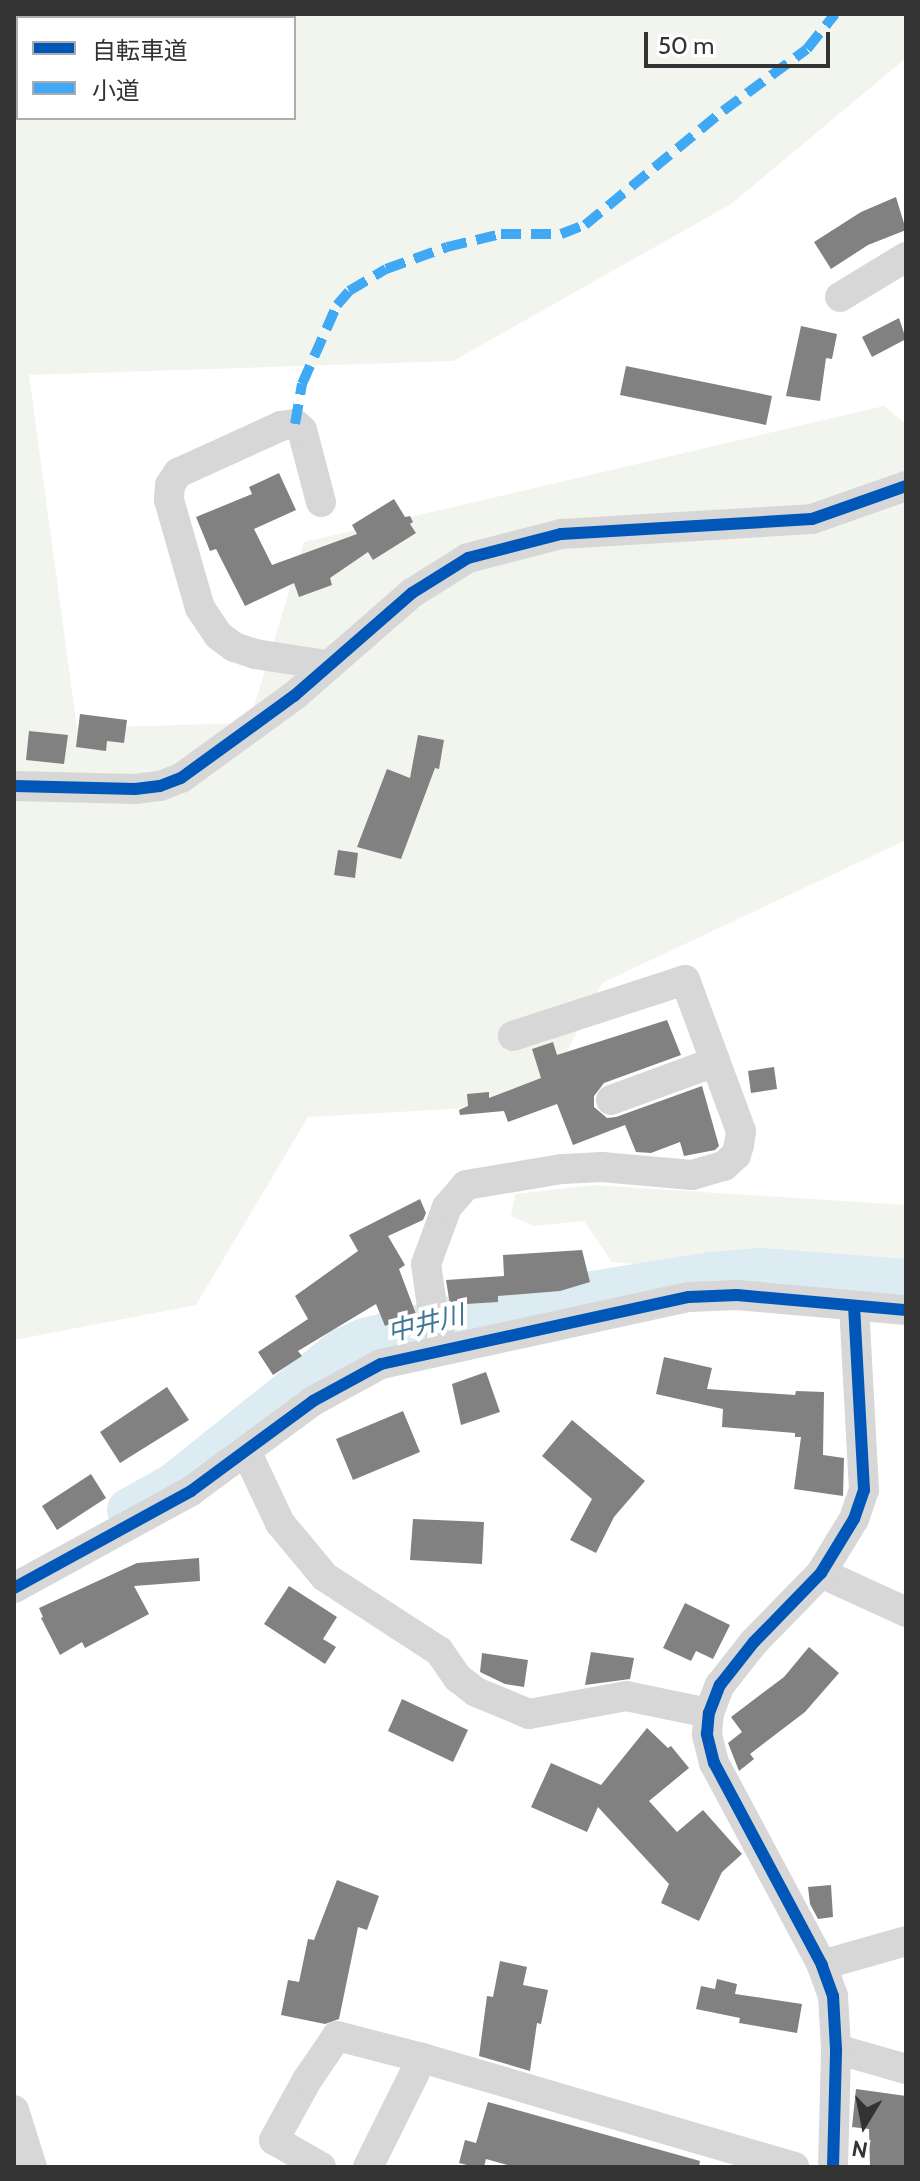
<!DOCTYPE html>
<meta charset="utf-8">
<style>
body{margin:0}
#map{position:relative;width:920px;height:2181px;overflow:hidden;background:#fff;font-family:Cabin,"Noto Sans JP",sans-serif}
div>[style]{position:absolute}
.green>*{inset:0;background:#f1f5ed}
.river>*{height:44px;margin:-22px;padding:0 22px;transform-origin:22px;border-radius:22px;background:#ddebf3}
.building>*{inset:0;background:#818181}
.street>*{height:30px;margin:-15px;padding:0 15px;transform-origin:15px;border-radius:15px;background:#d7d7d7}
.quiet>*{height:10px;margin-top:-5px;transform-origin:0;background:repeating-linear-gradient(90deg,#3fa9f5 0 20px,transparent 0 30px)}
.cycleway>*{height:12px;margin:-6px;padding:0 6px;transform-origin:6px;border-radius:6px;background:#0057b8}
span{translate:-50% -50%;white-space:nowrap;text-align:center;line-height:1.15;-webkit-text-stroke:8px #fff;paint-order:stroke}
.water-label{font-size:26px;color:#3f7597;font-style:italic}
.frame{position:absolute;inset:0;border:16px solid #333;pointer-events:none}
.legend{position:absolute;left:16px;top:16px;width:280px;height:104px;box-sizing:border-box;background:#fff;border:2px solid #adadad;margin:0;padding:10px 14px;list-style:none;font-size:24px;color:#333}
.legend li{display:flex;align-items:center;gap:16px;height:40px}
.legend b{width:40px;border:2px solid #adadad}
.north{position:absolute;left:824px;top:2085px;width:80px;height:80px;-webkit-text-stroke:6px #fff;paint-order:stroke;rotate:190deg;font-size:22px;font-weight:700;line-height:32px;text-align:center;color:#333}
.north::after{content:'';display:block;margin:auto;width:28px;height:36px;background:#333;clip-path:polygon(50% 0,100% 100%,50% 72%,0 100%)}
.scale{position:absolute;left:644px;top:32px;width:186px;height:36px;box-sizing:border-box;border:4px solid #333;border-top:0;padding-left:10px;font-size:24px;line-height:28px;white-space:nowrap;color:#333;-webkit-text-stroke:6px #fff;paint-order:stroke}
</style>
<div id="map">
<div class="green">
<div style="clip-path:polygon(evenodd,14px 14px,906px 14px,906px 58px,731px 204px,453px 361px,29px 375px,77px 728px,249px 723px,304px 542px,884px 406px,906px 424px,906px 840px,602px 983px,540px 1104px,308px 1117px,196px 1305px,14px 1340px,14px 14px,18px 18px,294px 18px,294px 118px,18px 118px,18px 18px)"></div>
<div style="clip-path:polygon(594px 1185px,906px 1205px,906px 1266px,841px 1267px,707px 1257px,653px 1266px,612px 1262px,584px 1221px,533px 1226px,511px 1216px,515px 1194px)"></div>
</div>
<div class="river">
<div style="left:129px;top:1510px;width:51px;rotate:-29.1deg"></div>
<div style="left:174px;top:1485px;width:214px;rotate:-38.7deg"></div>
<div style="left:341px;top:1351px;width:26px;rotate:-25deg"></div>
<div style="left:365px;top:1340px;width:119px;rotate:-14.2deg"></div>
<div style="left:480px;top:1311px;width:234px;rotate:-9.1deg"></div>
<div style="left:711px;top:1274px;width:50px;rotate:-4.6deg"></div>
<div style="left:761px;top:1270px;width:145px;rotate:4.3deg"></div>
</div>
<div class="building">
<div style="clip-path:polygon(896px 197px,906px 230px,868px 245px,831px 269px,814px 242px,861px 212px)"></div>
<div style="clip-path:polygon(899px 318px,906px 339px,872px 357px,862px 337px)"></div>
<div style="clip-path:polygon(801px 326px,837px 334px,832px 359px,826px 358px,820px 401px,786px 396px)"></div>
<div style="clip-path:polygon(626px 366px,772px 396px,766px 425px,620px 395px)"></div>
<div style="clip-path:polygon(279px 473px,296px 510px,254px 529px,272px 565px,357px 534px,352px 525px,394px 499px,405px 517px,410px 516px,413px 522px,410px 524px,416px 533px,373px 560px,368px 552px,330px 578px,332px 585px,299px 597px,294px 583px,245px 606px,216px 549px,210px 551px,196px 517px,252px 494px,249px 487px)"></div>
<div style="clip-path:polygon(80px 714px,127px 720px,124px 743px,107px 741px,106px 751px,76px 747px)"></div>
<div style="clip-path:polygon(29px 731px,68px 735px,64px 764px,26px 760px)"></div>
<div style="clip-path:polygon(418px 735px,444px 740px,439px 769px,435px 768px,401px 859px,357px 847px,387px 769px,410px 778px)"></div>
<div style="clip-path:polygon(338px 850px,358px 853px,355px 878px,334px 875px)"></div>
<div style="clip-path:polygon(667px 1020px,681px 1055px,604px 1083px,594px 1096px,594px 1107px,607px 1118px,616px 1117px,702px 1086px,719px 1146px,715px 1150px,684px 1156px,680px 1142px,651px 1153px,636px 1152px,625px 1125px,573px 1145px,557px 1104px,508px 1122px,504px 1111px,460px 1115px,459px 1110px,468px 1106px,467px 1094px,489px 1092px,489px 1098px,541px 1078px,532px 1049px,553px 1042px,557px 1055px)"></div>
<div style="clip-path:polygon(774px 1067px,777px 1089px,751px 1093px,748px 1071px)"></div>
<div style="clip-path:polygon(420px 1199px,426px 1213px,423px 1220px,388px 1236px,405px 1265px,399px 1269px,416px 1314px,385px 1326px,376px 1304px,298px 1351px,302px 1356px,273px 1375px,258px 1352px,308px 1319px,295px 1296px,358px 1251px,349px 1235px)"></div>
<div style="clip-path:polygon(582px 1250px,590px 1282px,560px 1291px,498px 1296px,498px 1302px,450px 1305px,446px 1280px,504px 1276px,503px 1255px)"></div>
<div style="clip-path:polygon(664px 1357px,712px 1368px,707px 1389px,795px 1395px,796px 1391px,824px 1392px,823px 1455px,844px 1458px,843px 1496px,794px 1489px,801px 1437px,795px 1437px,795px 1433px,722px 1427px,723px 1409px,656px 1394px)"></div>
<div style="clip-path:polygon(486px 1372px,500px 1412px,461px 1425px,452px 1384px)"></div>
<div style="clip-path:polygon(167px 1387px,189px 1420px,120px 1463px,100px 1432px)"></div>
<div style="clip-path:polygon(403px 1411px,420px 1452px,353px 1480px,336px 1439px)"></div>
<div style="clip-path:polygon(572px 1420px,645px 1481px,614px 1517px,596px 1553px,570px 1540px,592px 1499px,542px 1456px)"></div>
<div style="clip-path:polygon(91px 1474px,106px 1498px,57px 1530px,42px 1506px)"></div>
<div style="clip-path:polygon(413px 1519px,484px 1522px,482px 1564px,410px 1560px)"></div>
<div style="clip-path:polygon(199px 1558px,200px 1581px,134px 1586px,149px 1614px,85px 1648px,82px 1642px,60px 1655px,41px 1618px,43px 1617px,39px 1608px,137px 1563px)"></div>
<div style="clip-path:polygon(289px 1586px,337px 1617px,323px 1639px,336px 1647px,325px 1664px,264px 1624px)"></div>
<div style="clip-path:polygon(685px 1603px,730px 1625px,713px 1659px,696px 1651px,691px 1661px,663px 1648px)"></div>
<div style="clip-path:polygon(809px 1647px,839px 1673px,805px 1712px,750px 1754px,754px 1759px,739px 1771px,728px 1743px,742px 1732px,731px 1717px,784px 1677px)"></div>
<div style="clip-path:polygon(591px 1652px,634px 1658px,630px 1679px,585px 1685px)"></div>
<div style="clip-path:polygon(482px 1653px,528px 1660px,524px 1687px,505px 1684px,480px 1672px)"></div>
<div style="clip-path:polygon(402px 1699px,468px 1730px,453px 1762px,388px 1731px)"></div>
<div style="clip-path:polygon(647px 1728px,668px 1748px,671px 1746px,689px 1768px,649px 1801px,677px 1832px,703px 1810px,742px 1854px,722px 1872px,699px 1921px,661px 1903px,669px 1884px,598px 1807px,587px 1832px,531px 1807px,551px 1763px,601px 1785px)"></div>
<div style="clip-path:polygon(337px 1880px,379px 1896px,367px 1930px,358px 1927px,339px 2019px,325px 2024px,281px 2015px,288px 1980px,299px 1982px,308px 1939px,314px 1940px)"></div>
<div style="clip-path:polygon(831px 1885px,833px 1917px,818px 1919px,810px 1904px,808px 1887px)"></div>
<div style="clip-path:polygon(500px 1961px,527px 1967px,523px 1985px,548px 1990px,541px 2024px,537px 2023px,530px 2071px,479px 2056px,487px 1996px,493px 1997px)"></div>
<div style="clip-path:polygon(717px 1979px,737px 1984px,735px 1994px,802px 2004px,797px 2033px,739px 2023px,740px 2018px,696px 2009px,701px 1986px,715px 1989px)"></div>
<div style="clip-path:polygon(856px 2089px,906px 2096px,906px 2167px,870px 2167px,869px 2129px,852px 2127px)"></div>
<div style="clip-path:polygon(488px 2102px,700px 2161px,699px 2167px,514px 2167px,486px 2159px,484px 2167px,475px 2167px,459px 2163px,465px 2140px,476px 2143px)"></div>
</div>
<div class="street">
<div style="left:840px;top:297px;width:77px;rotate:-31.2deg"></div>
<div style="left:321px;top:502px;width:74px;rotate:-104.8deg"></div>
<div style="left:302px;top:430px;width:9px;rotate:-139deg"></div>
<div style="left:295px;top:424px;width:14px;rotate:172deg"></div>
<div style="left:281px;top:426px;width:113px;rotate:155.5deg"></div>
<div style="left:178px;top:473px;width:14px;rotate:124deg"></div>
<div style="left:170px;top:485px;width:15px;rotate:94deg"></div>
<div style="left:169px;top:500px;width:112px;rotate:74deg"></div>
<div style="left:200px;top:608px;width:32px;rotate:56deg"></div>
<div style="left:218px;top:635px;width:20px;rotate:37deg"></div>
<div style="left:234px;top:647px;width:22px;rotate:18deg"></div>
<div style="left:255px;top:654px;width:72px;rotate:8.8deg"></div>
<div style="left:14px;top:786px;width:121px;rotate:1.4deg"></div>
<div style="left:135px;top:789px;width:25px;rotate:-7deg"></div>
<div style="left:160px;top:786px;width:22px;rotate:-21deg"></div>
<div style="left:181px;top:778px;width:140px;rotate:-36deg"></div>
<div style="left:294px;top:696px;width:157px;rotate:-41.1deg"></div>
<div style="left:412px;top:593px;width:66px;rotate:-32deg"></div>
<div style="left:468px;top:558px;width:96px;rotate:-14.5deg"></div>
<div style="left:561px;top:534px;width:251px;rotate:-3.4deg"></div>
<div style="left:812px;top:519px;width:100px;rotate:-19.3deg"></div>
<div style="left:611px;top:1100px;width:111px;rotate:-20.1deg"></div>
<div style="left:444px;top:1350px;width:46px;rotate:-105.3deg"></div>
<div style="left:432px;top:1306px;width:42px;rotate:-98.1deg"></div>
<div style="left:426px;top:1264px;width:61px;rotate:-69.8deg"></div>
<div style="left:447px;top:1207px;width:29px;rotate:-49deg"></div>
<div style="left:466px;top:1185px;width:97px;rotate:-9.5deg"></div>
<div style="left:562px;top:1169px;width:40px;rotate:-2.9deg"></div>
<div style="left:602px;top:1167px;width:90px;rotate:5.1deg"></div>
<div style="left:692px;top:1175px;width:33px;rotate:-16deg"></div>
<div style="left:724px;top:1166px;width:16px;rotate:-43deg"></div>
<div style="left:736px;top:1155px;width:10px;rotate:-73deg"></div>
<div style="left:739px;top:1145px;width:14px;rotate:-82deg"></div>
<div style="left:741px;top:1131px;width:161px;rotate:-110.3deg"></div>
<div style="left:685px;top:980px;width:181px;rotate:162deg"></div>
<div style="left:246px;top:1451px;width:80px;rotate:64.7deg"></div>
<div style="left:280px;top:1523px;width:70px;rotate:50.2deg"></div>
<div style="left:325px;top:1577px;width:136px;rotate:33deg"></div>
<div style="left:439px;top:1651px;width:33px;rotate:55deg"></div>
<div style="left:458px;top:1678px;width:23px;rotate:38deg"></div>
<div style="left:476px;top:1692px;width:57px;rotate:22.5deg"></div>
<div style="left:529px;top:1714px;width:99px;rotate:-10.5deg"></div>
<div style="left:626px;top:1696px;width:85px;rotate:11.6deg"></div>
<div style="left:821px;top:1573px;width:94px;rotate:24.6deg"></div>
<div style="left:14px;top:1588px;width:202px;rotate:-28.7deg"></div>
<div style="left:191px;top:1491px;width:152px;rotate:-36.4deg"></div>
<div style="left:313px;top:1401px;width:77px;rotate:-28.6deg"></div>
<div style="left:381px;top:1364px;width:315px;rotate:-12.3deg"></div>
<div style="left:689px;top:1297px;width:48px;rotate:-2.4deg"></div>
<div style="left:737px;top:1295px;width:170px;rotate:5.1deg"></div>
<div style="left:822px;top:1965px;width:87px;rotate:-15.9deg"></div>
<div style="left:836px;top:2049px;width:73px;rotate:15.9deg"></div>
<div style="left:14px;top:2110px;width:60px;rotate:72.5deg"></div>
<div style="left:321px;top:2167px;width:54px;rotate:-150.1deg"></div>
<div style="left:274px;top:2140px;width:68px;rotate:-61.2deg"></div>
<div style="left:307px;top:2080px;width:53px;rotate:-55.7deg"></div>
<div style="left:337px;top:2036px;width:88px;rotate:14.5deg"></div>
<div style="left:368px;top:2167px;width:122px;rotate:-63.6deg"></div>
<div style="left:422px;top:2058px;width:388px;rotate:16.3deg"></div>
<div style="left:833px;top:2167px;width:118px;rotate:-88.5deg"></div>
<div style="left:836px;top:2049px;width:53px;rotate:-93.2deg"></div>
<div style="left:833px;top:1996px;width:33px;rotate:-110deg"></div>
<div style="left:822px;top:1965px;width:229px;rotate:-118.1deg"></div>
<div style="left:714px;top:1763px;width:30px;rotate:-104deg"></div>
<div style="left:707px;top:1734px;width:21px;rotate:-85deg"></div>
<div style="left:709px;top:1713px;width:30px;rotate:-69deg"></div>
<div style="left:720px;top:1685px;width:55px;rotate:-51.7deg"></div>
<div style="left:754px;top:1642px;width:96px;rotate:-45.8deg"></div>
<div style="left:821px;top:1573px;width:63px;rotate:-58.6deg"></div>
<div style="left:854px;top:1519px;width:31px;rotate:-71deg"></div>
<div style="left:864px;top:1490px;width:182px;rotate:-93.1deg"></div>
</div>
<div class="quiet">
<div style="left:295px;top:424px;width:41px;rotate:-80.1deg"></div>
<div style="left:302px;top:384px;width:86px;rotate:-66.1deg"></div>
<div style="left:337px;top:305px;width:18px;rotate:-49deg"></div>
<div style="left:349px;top:291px;width:43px;rotate:-30.7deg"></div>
<div style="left:386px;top:269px;width:65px;rotate:-19.8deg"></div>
<div style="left:447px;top:247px;width:56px;rotate:-13.5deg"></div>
<div style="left:501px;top:234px;width:60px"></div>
<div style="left:561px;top:234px;width:26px;rotate:-21deg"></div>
<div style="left:585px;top:225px;width:179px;rotate:-39.6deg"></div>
<div style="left:723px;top:111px;width:104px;rotate:-36.4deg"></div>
<div style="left:807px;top:49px;width:45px;rotate:-51.3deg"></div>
</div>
<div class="cycleway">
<div style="left:14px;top:786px;width:121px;rotate:1.4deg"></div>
<div style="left:135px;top:789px;width:25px;rotate:-7deg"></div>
<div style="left:160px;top:786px;width:22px;rotate:-21deg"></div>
<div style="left:181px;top:778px;width:140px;rotate:-36deg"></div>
<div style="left:294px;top:696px;width:157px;rotate:-41.1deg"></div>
<div style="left:412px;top:593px;width:66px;rotate:-32deg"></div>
<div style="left:468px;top:558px;width:96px;rotate:-14.5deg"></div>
<div style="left:561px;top:534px;width:251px;rotate:-3.4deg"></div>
<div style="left:812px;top:519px;width:100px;rotate:-19.3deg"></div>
<div style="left:14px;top:1588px;width:202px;rotate:-28.7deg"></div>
<div style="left:191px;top:1491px;width:152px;rotate:-36.4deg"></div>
<div style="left:313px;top:1401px;width:77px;rotate:-28.6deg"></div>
<div style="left:381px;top:1364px;width:315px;rotate:-12.3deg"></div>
<div style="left:689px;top:1297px;width:48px;rotate:-2.4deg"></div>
<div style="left:737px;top:1295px;width:170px;rotate:5.1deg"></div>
<div style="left:833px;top:2167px;width:118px;rotate:-88.5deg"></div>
<div style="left:836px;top:2049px;width:53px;rotate:-93.2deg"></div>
<div style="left:833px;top:1996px;width:33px;rotate:-110deg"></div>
<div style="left:822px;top:1965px;width:229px;rotate:-118.1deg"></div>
<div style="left:714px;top:1763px;width:30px;rotate:-104deg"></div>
<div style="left:707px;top:1734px;width:21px;rotate:-85deg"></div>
<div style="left:709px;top:1713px;width:30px;rotate:-69deg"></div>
<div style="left:720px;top:1685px;width:55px;rotate:-51.7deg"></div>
<div style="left:754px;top:1642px;width:96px;rotate:-45.8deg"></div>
<div style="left:821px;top:1573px;width:63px;rotate:-58.6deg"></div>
<div style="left:854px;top:1519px;width:31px;rotate:-71deg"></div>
<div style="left:864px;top:1490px;width:182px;rotate:-93.1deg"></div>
</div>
<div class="water-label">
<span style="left:426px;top:1324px;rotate:-14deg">中井川</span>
</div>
<div class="frame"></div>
<ul class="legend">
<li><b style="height:10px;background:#0057b8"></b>自転車道</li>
<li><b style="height:10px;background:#3fa9f5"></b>小道</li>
</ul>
<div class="north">N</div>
<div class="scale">50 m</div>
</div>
